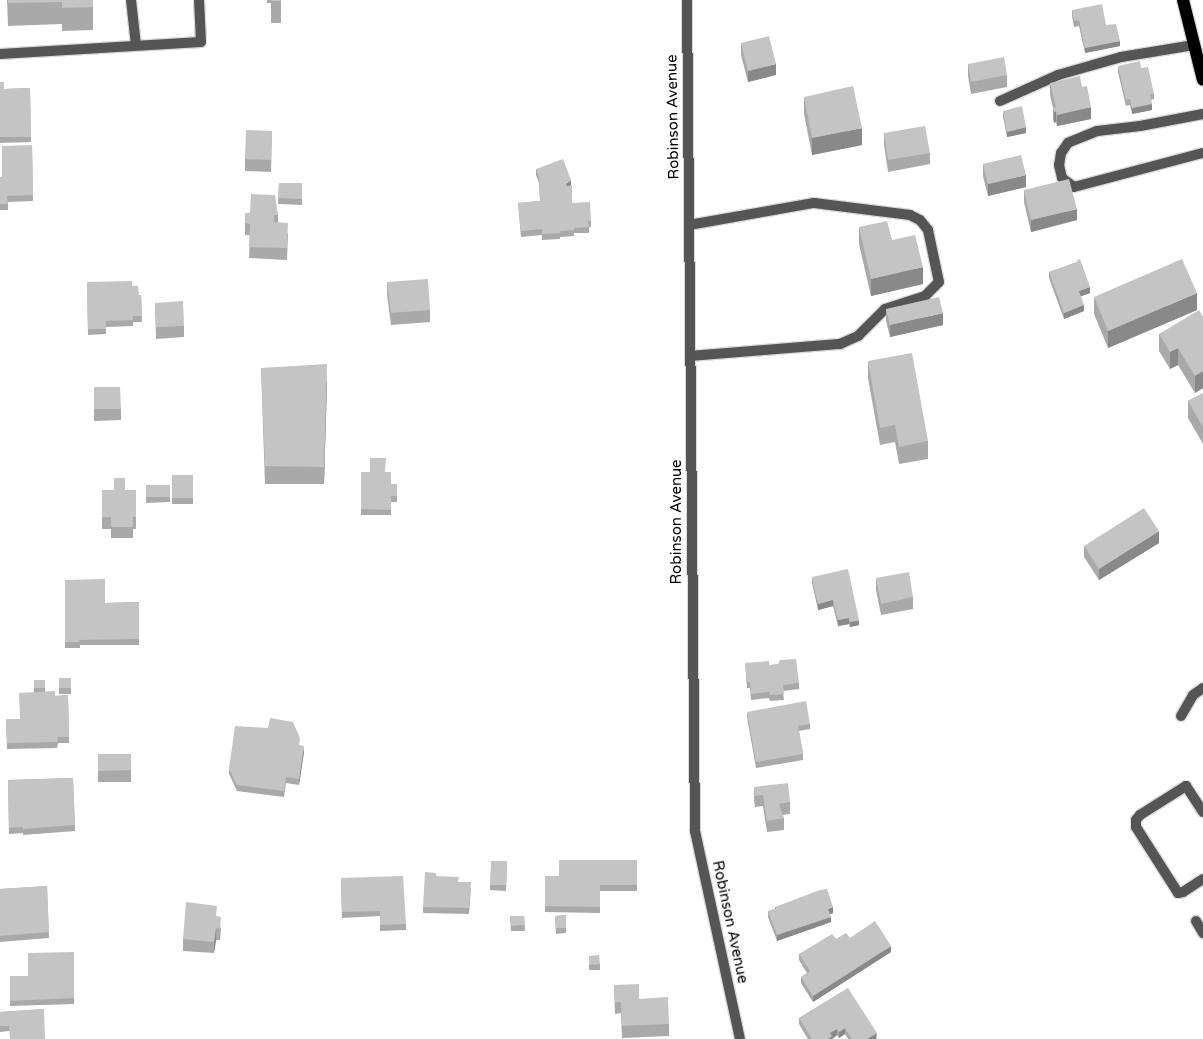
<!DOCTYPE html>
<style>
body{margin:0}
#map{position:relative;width:1203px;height:1039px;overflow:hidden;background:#fff;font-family:"Varela Round",sans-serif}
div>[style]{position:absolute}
.roads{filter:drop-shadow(1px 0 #dbdbdb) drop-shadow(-1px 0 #dbdbdb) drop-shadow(0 1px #dbdbdb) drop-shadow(0 -1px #dbdbdb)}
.service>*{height:10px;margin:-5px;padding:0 5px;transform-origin:5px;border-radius:5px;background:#555}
.minor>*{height:10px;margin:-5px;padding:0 5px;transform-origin:5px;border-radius:5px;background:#555}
.primary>*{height:12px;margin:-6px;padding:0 6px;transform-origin:6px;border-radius:6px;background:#000}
.wall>*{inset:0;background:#a9a9a9}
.shaded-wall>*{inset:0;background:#898989}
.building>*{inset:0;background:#c4c4c4}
span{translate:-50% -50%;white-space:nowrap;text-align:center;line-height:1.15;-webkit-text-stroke:4px #fff;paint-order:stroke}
.street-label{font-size:15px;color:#000}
</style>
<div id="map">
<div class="roads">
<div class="service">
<div style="left:131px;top:0;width:45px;rotate:83.7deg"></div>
<div style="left:0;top:54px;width:201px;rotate:-3.4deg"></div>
<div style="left:201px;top:42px;width:42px;rotate:-92.7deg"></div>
<div style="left:1000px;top:101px;width:64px;rotate:-24.1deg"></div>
<div style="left:1058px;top:75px;width:66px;rotate:-15.9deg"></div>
<div style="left:1121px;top:57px;width:74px;rotate:-9.3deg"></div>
<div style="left:1203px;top:114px;width:64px;rotate:169.2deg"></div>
<div style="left:1140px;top:126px;width:43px;rotate:173.4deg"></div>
<div style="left:1097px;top:131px;width:31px;rotate:158deg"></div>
<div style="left:1068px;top:143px;width:12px;rotate:125deg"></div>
<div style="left:1061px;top:153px;width:12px;rotate:99deg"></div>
<div style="left:1059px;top:165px;width:13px;rotate:77deg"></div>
<div style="left:1062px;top:178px;width:15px;rotate:37deg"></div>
<div style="left:1074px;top:187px;width:133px;rotate:-14.8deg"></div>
<div style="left:689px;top:225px;width:127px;rotate:-10deg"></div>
<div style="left:814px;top:203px;width:97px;rotate:7.1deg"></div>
<div style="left:910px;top:215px;width:11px;rotate:27deg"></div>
<div style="left:920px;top:220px;width:13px;rotate:51deg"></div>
<div style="left:928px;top:230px;width:53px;rotate:78.1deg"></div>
<div style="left:939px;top:282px;width:20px;rotate:135deg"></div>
<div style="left:925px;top:296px;width:42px;rotate:162deg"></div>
<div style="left:885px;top:309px;width:38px;rotate:135deg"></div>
<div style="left:858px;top:336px;width:20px;rotate:156deg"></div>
<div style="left:840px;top:344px;width:149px;rotate:175.4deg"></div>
<div style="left:1181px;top:716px;width:24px;rotate:-60deg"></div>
<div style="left:1193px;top:695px;width:12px;rotate:-35deg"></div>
<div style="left:1203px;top:812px;width:31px;rotate:-123deg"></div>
<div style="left:1186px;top:786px;width:54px;rotate:147.8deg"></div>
<div style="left:1140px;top:815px;width:6px;rotate:129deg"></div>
<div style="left:1136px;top:820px;width:7px;rotate:90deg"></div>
<div style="left:1136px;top:827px;width:78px;rotate:57.5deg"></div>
<div style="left:1178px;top:893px;width:5px;rotate:-11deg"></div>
<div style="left:1183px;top:892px;width:24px;rotate:-33deg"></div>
<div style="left:1196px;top:921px;width:14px;rotate:60deg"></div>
</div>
<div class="minor">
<div style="left:687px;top:0;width:831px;rotate:89.45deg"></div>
<div style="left:695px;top:831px;width:213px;rotate:77.8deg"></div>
</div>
<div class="primary">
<div style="left:1183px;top:0;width:82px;rotate:76deg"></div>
</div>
</div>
<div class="wall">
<div style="clip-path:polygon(7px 0,93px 0,93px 30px,62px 31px,62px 24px,8px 26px)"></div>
<div style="clip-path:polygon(267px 0,281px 0,281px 23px,271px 23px,271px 3px,267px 3px)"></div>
<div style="clip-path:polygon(1072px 10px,1120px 46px,1085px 53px,1079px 26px,1074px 27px,1072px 16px)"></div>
<div style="clip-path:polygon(741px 43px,776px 75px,748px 82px,741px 55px)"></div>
<div style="clip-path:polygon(968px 64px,1007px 75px,1007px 87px,971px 94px,968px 76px)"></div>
<div style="clip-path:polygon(1118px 66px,1141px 68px,1154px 94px,1154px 99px,1151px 100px,1152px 110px,1132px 114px,1130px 105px,1126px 106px,1118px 72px)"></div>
<div style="clip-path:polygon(0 82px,4px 89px,30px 88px,31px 142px,0 143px)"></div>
<div style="clip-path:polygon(1050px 83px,1082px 87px,1091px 119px,1057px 126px,1056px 122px,1054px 123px,1053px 119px,1053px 108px,1050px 95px)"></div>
<div style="clip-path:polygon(804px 97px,862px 145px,812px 155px,804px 114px)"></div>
<div style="clip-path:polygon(1003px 111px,1026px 133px,1007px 137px,1003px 117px)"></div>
<div style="clip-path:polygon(272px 131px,271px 172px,245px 171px,245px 159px)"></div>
<div style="clip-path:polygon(884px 133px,930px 153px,930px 164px,888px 172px,884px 145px)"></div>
<div style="clip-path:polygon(32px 145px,33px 201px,8px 202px,8px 210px,0 210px,0 177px,2px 177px)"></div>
<div style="clip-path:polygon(983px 164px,1026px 187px,988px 196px,983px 176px)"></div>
<div style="clip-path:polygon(536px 169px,571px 185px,572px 203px,591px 221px,591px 227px,589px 227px,589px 233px,574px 233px,574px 236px,560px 237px,560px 239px,542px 240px,542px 235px,521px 237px,518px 203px,540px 201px,539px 183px,536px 175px)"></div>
<div style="clip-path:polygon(279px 183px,302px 183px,302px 205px,278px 204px)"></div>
<div style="clip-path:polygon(1024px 190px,1077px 220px,1031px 232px,1024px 202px)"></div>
<div style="clip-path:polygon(245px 213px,278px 215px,278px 222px,288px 234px,287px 260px,249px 258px,250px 235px,245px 235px)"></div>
<div style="clip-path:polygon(859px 227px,892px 240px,923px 284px,871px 296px,859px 244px)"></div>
<div style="clip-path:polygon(1077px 260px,1090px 293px,1081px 296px,1084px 311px,1064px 319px,1049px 278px,1049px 272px,1077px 262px)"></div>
<div style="clip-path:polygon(87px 282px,139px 295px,141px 295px,142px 322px,133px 322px,133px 326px,106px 327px,106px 334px,88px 335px)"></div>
<div style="clip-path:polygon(387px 282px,430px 310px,430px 322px,391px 325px,387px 294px)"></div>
<div style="clip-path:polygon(1094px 297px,1197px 310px,1108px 348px,1094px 314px)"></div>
<div style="clip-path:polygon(155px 303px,184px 326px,184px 337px,156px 339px)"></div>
<div style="clip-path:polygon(886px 309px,943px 325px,890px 337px,886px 321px)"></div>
<div style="clip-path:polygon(1203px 317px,1203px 388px,1195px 393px,1178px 365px,1170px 369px,1159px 351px,1159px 334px)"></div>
<div style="clip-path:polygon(868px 361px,928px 441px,928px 459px,899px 464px,895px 442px,880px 445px,868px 378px)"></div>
<div style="clip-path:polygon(261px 368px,327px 382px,324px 484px,265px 484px)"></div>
<div style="clip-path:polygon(94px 387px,121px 409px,121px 420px,94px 421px)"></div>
<div style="clip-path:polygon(1203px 393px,1203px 444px,1188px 418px,1188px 401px)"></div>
<div style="clip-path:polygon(361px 472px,385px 472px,391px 484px,397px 484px,397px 502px,391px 502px,391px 515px,361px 515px)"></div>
<div style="clip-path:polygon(172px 475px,193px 475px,193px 504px,172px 504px)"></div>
<div style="clip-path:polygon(146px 485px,170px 485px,170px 502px,146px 503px)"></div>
<div style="clip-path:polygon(102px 490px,136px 490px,136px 529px,133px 529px,133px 538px,111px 538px,111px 529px,102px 529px)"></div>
<div style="clip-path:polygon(1159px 543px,1099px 580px,1084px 557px,1084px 546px)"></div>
<div style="clip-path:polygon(812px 577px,859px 625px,850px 627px,849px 624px,838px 626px,833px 606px,818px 610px,812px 583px)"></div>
<div style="clip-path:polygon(876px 578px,913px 597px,913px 609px,881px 615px,876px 590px)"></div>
<div style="clip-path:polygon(65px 580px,105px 603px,139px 602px,139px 645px,80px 645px,80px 648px,65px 648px)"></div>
<div style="clip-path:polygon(745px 663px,769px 665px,799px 683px,799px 689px,783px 691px,784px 700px,770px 701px,769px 698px,751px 700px,750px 688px,747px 688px)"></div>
<div style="clip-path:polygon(59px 678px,71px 678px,71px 694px,59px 694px)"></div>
<div style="clip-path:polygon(34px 680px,45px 680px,45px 692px,55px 696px,68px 695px,69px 743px,58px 743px,57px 748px,7px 749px,6px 719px,20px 719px,34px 692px)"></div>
<div style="clip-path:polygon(747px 712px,810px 724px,810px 729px,799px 731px,803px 754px,803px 760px,756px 768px,747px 717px)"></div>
<div style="clip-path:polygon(299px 745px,304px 752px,299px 785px,286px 783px,284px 797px,237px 791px,229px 774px,229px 769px)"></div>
<div style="clip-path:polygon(98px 754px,131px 754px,131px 782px,98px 782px)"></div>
<div style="clip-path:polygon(73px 778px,75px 831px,23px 835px,23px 833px,9px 834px,8px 780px)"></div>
<div style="clip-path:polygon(754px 787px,790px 802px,790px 814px,782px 815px,784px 818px,784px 830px,767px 832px,763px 806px,755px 807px,754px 799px)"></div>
<div style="clip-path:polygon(637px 860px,637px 891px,600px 891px,600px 913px,545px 912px,545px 876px,559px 876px)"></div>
<div style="clip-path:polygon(507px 861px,506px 891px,490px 890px,490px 885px)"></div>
<div style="clip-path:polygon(436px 876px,459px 882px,471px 888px,469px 914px,423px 913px,423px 907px)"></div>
<div style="clip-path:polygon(341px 878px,406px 924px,406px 930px,380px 931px,380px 916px,342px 918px)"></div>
<div style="clip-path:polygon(47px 886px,49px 938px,0 942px,0 889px)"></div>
<div style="clip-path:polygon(775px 907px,833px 913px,830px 914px,831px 922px,777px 941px,768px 917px,768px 911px,775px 909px)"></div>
<div style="clip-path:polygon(566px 915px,566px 933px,556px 934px,555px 916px)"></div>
<div style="clip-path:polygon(217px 916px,221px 929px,220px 940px,216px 940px,214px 953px,183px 951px,183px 939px)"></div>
<div style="clip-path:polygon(510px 916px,524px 916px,525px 931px,511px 931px)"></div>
<div style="clip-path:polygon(850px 938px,891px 952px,813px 1002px,801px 983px,801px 977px,807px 973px,799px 960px,799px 954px,836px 939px)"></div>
<div style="clip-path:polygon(74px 952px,74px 1004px,10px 1006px,10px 976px,28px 976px)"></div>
<div style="clip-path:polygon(589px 956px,600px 964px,600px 970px,589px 970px)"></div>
<div style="clip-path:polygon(614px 985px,669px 1024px,669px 1036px,622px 1038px,621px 1013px,615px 1014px)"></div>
<div style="clip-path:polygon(848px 988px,877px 1039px,848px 1039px,845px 1034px,839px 1038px,837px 1035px,832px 1039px,808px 1039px,799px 1024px,799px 1018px)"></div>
<div style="clip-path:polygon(44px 1009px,9px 1031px,0 1032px,0 1012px)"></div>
</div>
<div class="shaded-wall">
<div style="clip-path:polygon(1120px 41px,1120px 46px,1085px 53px,1085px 48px)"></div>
<div style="clip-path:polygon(776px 64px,776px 75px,748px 82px,748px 71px)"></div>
<div style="clip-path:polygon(1152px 104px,1152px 110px,1132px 114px,1132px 108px)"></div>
<div style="clip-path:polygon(1091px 107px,1091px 119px,1057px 126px,1057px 115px)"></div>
<div style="clip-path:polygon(1056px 111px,1056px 122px,1054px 123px,1054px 112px)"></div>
<div style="clip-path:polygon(1026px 127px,1026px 133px,1007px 137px,1007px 132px)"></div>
<div style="clip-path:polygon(862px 128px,862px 145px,812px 155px,812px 138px)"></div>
<div style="clip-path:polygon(1026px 175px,1026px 187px,988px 196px,988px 184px)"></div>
<div style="clip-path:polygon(571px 180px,571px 186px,566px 189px,566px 184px)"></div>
<div style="clip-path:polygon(1077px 209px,1077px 220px,1031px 232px,1031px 220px)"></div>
<div style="clip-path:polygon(923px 267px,923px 284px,871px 296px,871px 279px)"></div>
<div style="clip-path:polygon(1090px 287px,1090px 293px,1079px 297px,1079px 291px)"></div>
<div style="clip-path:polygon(1197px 293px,1197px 310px,1108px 348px,1108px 331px)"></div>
<div style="clip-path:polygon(1084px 305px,1084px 311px,1064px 319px,1064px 313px)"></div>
<div style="clip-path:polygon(943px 313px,943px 325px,890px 337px,890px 325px)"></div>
<div style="clip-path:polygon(1178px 348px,1178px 365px,1170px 369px,1170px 352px)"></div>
<div style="clip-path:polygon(327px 364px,327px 382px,324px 484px,324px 467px)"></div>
<div style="clip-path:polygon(1203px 371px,1203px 388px,1195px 393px,1195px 376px)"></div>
<div style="clip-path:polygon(1159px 531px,1159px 543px,1099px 580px,1099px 569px)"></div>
<div style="clip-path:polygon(833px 600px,833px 606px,818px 610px,818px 604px)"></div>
<div style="clip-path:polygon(849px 618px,849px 624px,838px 626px,838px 620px)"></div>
<div style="clip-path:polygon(859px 620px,859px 625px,850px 627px,850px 622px)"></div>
<div style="clip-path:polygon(304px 746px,304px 752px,299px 785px,299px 779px)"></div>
<div style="clip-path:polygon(833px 907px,833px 913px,828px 915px,828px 909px)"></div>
<div style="clip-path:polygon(831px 917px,831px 922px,777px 941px,777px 935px)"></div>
<div style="clip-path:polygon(216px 928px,216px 940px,214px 953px,214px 942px)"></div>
<div style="clip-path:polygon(891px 946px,891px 952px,813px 1002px,813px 996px)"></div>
<div style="clip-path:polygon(845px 1028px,845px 1034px,839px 1038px,839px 1032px)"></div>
<div style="clip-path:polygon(837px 1029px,837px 1035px,832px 1039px,828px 1039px,830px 1033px)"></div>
<div style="clip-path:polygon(877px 1033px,876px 1039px,867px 1039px)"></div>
</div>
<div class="building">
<div style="clip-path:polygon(8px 0,93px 0,93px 7px,62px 8px,62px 2px,8px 3px)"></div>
<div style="clip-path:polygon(271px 0,281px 0,281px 1px,271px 1px)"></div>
<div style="clip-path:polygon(1102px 4px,1106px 25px,1116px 24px,1120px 41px,1085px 48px,1079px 20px,1074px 21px,1072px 10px)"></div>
<div style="clip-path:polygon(769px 36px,776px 64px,748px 71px,741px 43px)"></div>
<div style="clip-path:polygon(1004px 57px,1007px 75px,971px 82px,968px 64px)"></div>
<div style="clip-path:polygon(1140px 61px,1141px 68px,1148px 67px,1154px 94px,1150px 94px,1152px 104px,1132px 108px,1130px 99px,1126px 100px,1118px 66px)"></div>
<div style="clip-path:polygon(1080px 76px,1082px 87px,1087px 86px,1091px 107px,1057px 115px,1056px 111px,1054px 112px,1053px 108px,1056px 107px,1050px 83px)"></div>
<div style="clip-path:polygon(0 82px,4px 82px,4px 89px,30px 88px,31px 137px,0 137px)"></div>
<div style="clip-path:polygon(853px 86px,862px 128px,812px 138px,804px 97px)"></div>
<div style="clip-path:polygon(1022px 106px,1026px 127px,1007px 132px,1003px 111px)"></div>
<div style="clip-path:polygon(925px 126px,930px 153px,888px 160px,884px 133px)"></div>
<div style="clip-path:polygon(246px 130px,272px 131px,271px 160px,245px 159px)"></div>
<div style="clip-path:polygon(32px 145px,33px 195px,7px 196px,8px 204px,0 204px,0 177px,2px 177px,2px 146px)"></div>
<div style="clip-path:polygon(1021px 155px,1026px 175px,988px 184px,983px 164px)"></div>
<div style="clip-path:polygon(563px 159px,571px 180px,566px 184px,567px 186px,572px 185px,572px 203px,590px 202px,591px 221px,588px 221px,589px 227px,574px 228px,574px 230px,560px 231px,560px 233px,542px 234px,542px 229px,521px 231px,518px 203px,540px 201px,539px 177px,536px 169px)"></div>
<div style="clip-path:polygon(1069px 179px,1077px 209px,1031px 220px,1024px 190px)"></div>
<div style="clip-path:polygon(279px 183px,302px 183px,302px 199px,278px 198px)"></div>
<div style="clip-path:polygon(251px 194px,275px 195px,278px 215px,274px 215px,274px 222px,288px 223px,287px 248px,249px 247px,250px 224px,245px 223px,245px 213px,250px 213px)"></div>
<div style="clip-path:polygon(887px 221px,892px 240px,915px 235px,923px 267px,871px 279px,859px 227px)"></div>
<div style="clip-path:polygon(1080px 259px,1090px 287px,1079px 291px,1084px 305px,1064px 313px,1049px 272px,1077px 262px,1077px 260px)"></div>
<div style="clip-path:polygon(1182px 259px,1197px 293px,1108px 331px,1094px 297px)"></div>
<div style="clip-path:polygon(428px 279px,430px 310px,391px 313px,387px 282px)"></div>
<div style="clip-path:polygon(132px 281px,132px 286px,138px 286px,139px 295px,141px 295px,142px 316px,133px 316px,133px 320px,106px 321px,106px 329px,88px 329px,87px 282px)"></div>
<div style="clip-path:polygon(939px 297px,943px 313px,890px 325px,886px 309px)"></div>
<div style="clip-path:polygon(183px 301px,184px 326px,156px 327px,155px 303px)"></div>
<div style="clip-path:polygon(1199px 310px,1203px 317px,1203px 371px,1195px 376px,1178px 348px,1170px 352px,1159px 334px)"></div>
<div style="clip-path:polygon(912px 353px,928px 441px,899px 447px,895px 425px,880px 428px,868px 361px)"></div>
<div style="clip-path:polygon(327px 364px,324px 467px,265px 466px,261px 368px)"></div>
<div style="clip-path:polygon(94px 387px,120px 387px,121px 409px,94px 409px)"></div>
<div style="clip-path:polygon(1203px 393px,1203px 427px,1188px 401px)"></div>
<div style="clip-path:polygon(370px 458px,386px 458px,385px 472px,391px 472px,391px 484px,397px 484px,397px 496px,391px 496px,391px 510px,361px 509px,361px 472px,370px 472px)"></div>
<div style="clip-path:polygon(172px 475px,193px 475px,193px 498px,172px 498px)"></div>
<div style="clip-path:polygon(114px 478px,125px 478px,125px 490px,136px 490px,136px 517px,133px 517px,133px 527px,111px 527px,111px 517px,102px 517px,102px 490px,114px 490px)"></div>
<div style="clip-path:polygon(146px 485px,170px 485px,170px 497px,146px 497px)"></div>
<div style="clip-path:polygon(1144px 508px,1159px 531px,1099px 569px,1084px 546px)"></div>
<div style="clip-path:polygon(848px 569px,859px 620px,850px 622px,849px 618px,838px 620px,833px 600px,818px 604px,812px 577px)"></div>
<div style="clip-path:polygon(909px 572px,913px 597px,881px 604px,876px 578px)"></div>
<div style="clip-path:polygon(105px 579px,105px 603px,139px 602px,139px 639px,79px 640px,80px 642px,65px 642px,65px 580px)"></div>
<div style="clip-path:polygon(796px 659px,799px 683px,783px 685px,784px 694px,770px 695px,769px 692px,751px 694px,750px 682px,747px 682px,745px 663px,769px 661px,769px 665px,778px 664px,780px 660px)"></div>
<div style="clip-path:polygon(59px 678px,71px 678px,71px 688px,59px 688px)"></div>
<div style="clip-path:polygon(34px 680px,45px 680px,45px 688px,34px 688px)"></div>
<div style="clip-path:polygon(55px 691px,55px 696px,68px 695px,69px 737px,58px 737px,57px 742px,7px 743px,6px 719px,20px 719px,19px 693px)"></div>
<div style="clip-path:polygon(806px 701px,810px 724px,798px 726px,803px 754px,756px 762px,747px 712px)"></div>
<div style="clip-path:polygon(270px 718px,293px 722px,300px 738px,299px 745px,304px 746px,299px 779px,286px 777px,284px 791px,237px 785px,229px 769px,235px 726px,268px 728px)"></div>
<div style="clip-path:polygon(98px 754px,131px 754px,131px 770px,98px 771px)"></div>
<div style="clip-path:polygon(73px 778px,75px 825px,23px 829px,23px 827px,9px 828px,8px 780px)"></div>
<div style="clip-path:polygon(788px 783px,790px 802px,779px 804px,784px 818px,767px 821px,763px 795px,755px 796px,754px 787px)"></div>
<div style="clip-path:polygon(559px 860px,637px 860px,637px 885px,600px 885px,600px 907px,545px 906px,545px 876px,559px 876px)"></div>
<div style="clip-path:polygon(491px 861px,507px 861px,506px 885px,490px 885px)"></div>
<div style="clip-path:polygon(425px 872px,436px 873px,436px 876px,459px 877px,458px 882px,471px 882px,469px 908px,423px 907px)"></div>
<div style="clip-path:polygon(403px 876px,406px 924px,380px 925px,380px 911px,342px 912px,341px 878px)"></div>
<div style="clip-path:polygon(47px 886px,49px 932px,0 936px,0 889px)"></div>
<div style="clip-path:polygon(827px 889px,833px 907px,828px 909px,831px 917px,777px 935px,768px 911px,776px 909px,775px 907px,820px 890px)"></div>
<div style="clip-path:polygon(186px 902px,217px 906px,216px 916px,221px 917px,220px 929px,216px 928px,214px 942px,183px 939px)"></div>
<div style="clip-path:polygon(566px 915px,566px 928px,556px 928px,555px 916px)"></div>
<div style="clip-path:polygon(510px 916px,524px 916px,525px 925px,511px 926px)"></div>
<div style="clip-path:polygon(875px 921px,891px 946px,813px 996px,801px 977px,810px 971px,799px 954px,832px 934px,836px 939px,846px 933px,850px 938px)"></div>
<div style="clip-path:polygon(74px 952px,74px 998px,10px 1001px,10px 976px,28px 976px,28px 953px)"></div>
<div style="clip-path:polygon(599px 955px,600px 964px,589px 965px,589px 956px)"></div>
<div style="clip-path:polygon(639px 984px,639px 999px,668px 997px,669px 1024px,622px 1026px,621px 1002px,615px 1002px,614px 985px)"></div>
<div style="clip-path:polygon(848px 988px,877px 1033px,867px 1039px,852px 1039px,845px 1028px,839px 1032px,837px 1029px,830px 1033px,832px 1036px,828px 1039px,812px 1039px,799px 1018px)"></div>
<div style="clip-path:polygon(44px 1009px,45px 1039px,10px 1039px,9px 1026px,0 1026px,0 1012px)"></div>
</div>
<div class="street-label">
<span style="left:673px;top:117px;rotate:-91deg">Robinson Avenue</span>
<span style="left:677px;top:522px;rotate:-90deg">Robinson Avenue</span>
<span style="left:730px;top:922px;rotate:78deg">Robinson Avenue</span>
</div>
</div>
